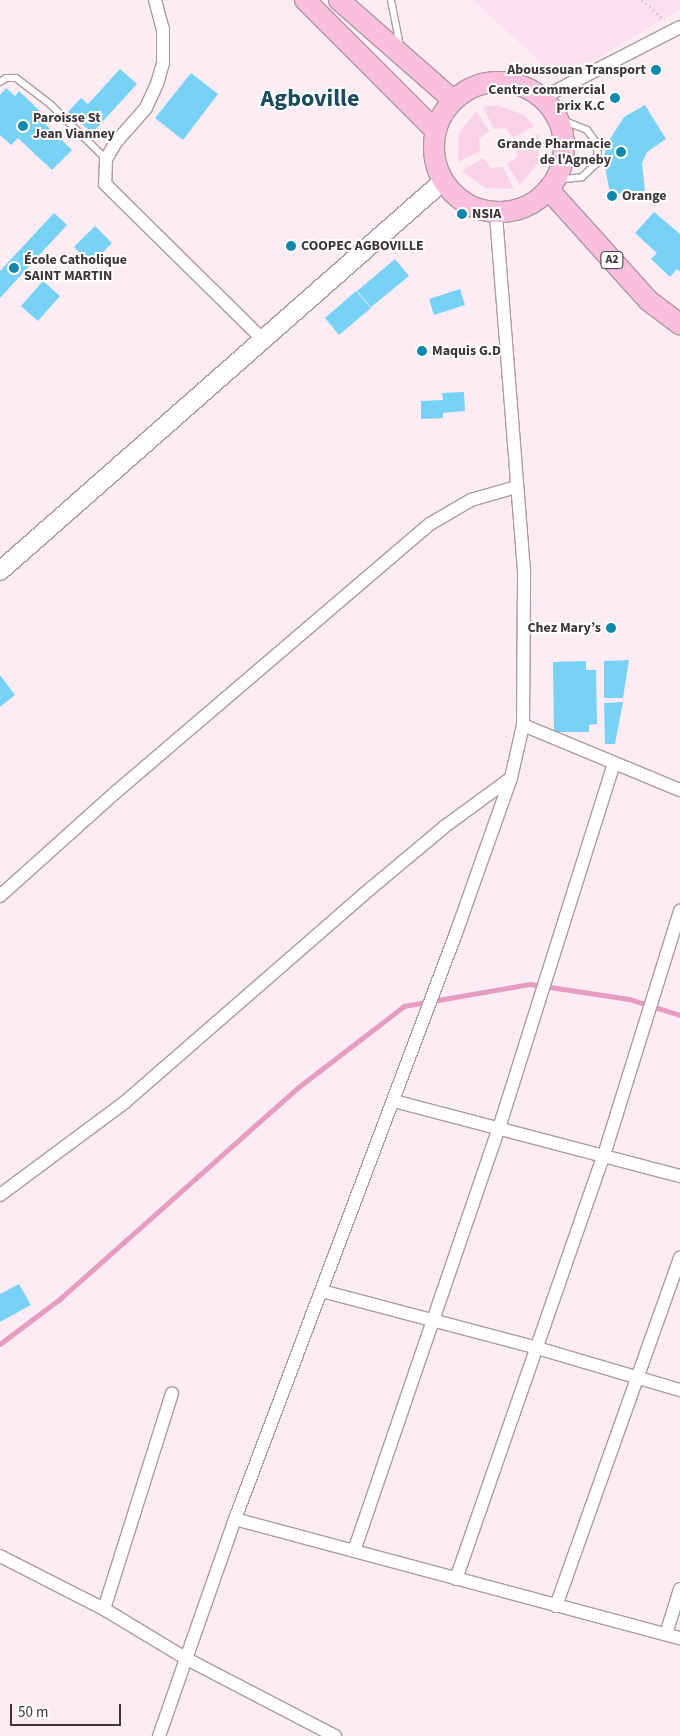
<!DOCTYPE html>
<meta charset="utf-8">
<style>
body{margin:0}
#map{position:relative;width:680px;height:1736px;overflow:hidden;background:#fdecf4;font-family:"Source Sans 3",sans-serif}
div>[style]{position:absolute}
.built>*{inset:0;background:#fee1ee}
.green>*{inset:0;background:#fad3e5}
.stream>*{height:4.5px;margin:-2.25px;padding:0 2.25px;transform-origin:2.25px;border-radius:2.25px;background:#e69bc1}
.building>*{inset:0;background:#77d2f6}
.path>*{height:2.5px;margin-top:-1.25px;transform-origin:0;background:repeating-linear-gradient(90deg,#b7a9b0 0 1px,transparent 0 5px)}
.roads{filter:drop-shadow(1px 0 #ae9aa3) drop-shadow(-1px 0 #ae9aa3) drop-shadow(0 1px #ae9aa3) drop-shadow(0 -1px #ae9aa3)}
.service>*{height:6px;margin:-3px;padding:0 3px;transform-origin:3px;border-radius:3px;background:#fff}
.minor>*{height:12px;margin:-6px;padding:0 6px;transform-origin:6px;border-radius:6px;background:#fff}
.secondary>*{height:18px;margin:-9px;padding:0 9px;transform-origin:9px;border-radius:9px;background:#fff}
.primary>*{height:20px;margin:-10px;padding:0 10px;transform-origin:10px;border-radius:10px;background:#fbbfde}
.primary>.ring{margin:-10px;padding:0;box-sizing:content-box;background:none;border:20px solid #fbbfde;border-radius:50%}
.dots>*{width:14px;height:14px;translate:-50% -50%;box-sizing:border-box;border:2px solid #fff;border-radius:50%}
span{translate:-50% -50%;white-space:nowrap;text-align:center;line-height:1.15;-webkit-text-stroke:4px #fff;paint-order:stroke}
.shield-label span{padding:1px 4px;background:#fff;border:1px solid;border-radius:4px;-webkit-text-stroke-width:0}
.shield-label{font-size:12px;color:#3d3539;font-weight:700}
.poi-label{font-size:14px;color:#3d3539;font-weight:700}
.right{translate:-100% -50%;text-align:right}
.left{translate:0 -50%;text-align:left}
.town-label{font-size:24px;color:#1b4c5e;font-weight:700}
.scale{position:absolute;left:10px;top:1704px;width:111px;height:22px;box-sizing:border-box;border:2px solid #3d3539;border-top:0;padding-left:6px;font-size:15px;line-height:18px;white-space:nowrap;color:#3d3539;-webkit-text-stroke:4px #fff;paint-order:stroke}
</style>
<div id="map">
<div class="built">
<div style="clip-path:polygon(473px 0,680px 0,680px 9px,589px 63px,552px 73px)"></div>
</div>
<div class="green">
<div style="clip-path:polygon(497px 105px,524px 115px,534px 126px,513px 138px,506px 128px,494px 129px,483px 107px)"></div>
<div style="clip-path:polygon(476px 111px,489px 131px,479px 139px,480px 151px,458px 162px,459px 133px)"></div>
<div style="clip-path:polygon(539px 134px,538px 163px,520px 185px,507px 164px,517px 157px,516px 145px)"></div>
<div style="clip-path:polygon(483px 158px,491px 168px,503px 167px,514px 189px,485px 188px,462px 171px)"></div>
</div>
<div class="stream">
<div style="left:0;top:1344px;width:76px;rotate:-37deg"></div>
<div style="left:61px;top:1298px;width:314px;rotate:-41.6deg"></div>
<div style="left:296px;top:1089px;width:136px;rotate:-37.5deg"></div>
<div style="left:404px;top:1006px;width:128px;rotate:-9.9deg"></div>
<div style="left:530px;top:984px;width:100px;rotate:8.6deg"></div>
<div style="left:629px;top:999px;width:53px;rotate:17.4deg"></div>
</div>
<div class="building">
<div style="clip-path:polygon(120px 69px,137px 84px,92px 133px,68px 112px,81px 98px,88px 104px)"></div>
<div style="clip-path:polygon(191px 73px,218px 94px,183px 140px,155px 118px)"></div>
<div style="clip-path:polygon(6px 88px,15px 96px,19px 91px,41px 112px,37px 116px,72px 150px,52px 170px,18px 138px,11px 145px,0 135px,0 95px)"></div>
<div style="clip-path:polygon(645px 105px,666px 139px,647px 152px,642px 163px,645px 192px,610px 194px,604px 161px,606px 145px,624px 117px)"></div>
<div style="clip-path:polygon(654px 212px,680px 234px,680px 272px,677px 269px,670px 277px,651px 259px,657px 253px,635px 233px)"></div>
<div style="clip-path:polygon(54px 213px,67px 225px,0 298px,0 271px)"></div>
<div style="clip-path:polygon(95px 226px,112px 243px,91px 264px,74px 247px)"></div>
<div style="clip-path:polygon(395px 259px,409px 276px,371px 307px,357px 291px)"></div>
<div style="clip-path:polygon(43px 281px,60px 296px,38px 321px,21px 306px)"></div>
<div style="clip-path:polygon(460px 289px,465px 305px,434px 315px,429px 299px)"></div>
<div style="clip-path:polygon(356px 291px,371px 308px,339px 335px,325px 318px)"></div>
<div style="clip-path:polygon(464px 392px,465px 411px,443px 413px,443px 418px,421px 419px,421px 401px,443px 400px,442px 393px)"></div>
<div style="clip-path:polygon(629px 660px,623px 698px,604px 698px,604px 661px)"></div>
<div style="clip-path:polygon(586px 661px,586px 670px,596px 670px,597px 724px,589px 725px,589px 732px,554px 732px,553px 662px)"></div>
<div style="clip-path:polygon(0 675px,15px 695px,0 707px)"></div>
<div style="clip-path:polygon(623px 702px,615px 744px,605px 744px,604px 703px)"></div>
<div style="clip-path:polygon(19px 1284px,31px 1305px,0 1322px,0 1294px)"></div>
</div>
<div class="path">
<div style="left:642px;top:0;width:30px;rotate:41deg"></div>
</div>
<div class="roads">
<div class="service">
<div style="left:391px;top:0;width:47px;rotate:78.9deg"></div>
<div style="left:0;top:82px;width:7px;rotate:-34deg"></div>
<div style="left:6px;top:78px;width:10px"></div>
<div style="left:16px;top:78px;width:43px;rotate:37.4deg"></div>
<div style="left:50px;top:104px;width:78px;rotate:44.5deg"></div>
<div style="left:555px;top:180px;width:27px;rotate:-6deg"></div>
<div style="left:582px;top:177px;width:19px;rotate:-43deg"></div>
<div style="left:596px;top:164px;width:9px;rotate:-77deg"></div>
<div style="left:598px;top:155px;width:13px;rotate:-99deg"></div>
<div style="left:596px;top:142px;width:15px;rotate:-127deg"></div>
<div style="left:587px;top:130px;width:31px;rotate:-158deg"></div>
</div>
<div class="minor">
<div style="left:155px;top:0;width:30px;rotate:75deg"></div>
<div style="left:163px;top:29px;width:34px;rotate:90deg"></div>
<div style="left:163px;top:63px;width:22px;rotate:106deg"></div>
<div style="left:157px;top:84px;width:26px;rotate:115deg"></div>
<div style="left:146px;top:108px;width:45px;rotate:131.4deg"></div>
<div style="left:116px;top:142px;width:20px;rotate:120deg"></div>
<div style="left:106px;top:159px;width:25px;rotate:92deg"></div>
<div style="left:105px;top:184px;width:222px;rotate:44.6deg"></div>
<div style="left:542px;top:98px;width:155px;rotate:-27.2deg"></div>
<div style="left:523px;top:725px;width:170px;rotate:22.5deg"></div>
<div style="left:0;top:896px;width:156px;rotate:-41.9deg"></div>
<div style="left:116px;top:792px;width:413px;rotate:-40.5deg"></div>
<div style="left:430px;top:524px;width:48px;rotate:-30.3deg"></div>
<div style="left:471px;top:500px;width:47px;rotate:-16.1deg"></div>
<div style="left:394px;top:1101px;width:296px;rotate:14.7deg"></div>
<div style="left:0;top:1195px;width:156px;rotate:-36.6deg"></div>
<div style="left:125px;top:1102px;width:317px;rotate:-41deg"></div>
<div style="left:364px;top:894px;width:104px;rotate:-39.9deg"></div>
<div style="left:444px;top:827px;width:83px;rotate:-36.2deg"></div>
<div style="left:322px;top:1291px;width:222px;rotate:14.8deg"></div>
<div style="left:537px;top:1348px;width:149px;rotate:16.4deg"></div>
<div style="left:235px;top:1519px;width:461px;rotate:15deg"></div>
<div style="left:354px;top:1551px;width:447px;rotate:-71.1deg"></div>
<div style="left:499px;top:1128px;width:383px;rotate:-72.5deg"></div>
<div style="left:0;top:1556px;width:117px;rotate:27deg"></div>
<div style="left:104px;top:1609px;width:97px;rotate:31.1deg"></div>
<div style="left:187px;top:1659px;width:167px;rotate:27.5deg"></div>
<div style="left:456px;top:1579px;width:449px;rotate:-70.8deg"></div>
<div style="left:604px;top:1155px;width:256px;rotate:-72.7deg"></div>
<div style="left:556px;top:1606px;width:370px;rotate:-70.4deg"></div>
<div style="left:104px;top:1609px;width:226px;rotate:-72.5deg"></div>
<div style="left:666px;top:1634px;width:47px;rotate:-72.7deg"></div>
<div style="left:159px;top:1736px;width:230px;rotate:-70.7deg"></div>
<div style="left:235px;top:1519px;width:623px;rotate:-69.33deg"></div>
<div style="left:455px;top:936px;width:168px;rotate:-70.5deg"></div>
<div style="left:511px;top:778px;width:54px;rotate:-77.2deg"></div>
<div style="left:523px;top:725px;width:154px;rotate:-89.6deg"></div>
<div style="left:524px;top:571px;width:359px;rotate:-94.5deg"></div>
</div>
<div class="secondary">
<div style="left:0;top:571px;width:589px;rotate:-41.35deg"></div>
</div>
<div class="primary">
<div style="left:305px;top:0;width:184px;rotate:45deg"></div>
<div style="left:339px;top:0;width:152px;rotate:41.3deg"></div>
<div class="ring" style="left:434px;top:82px;width:110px;height:110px"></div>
<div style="left:549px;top:190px;width:149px;rotate:48deg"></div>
<div style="left:649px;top:301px;width:39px;rotate:37deg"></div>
</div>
</div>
<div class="dots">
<div style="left:656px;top:70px;background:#1087ac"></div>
<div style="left:615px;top:98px;background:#1087ac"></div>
<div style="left:23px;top:126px;background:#1087ac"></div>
<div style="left:621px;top:152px;background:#1087ac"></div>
<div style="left:612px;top:196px;background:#1087ac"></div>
<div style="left:462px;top:214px;background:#1087ac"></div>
<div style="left:291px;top:246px;background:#1087ac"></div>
<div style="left:14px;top:268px;background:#1087ac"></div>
<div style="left:422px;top:351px;background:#1087ac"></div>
<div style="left:611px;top:628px;background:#1087ac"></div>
</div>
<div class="shield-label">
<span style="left:612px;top:260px">A2</span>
</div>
<div class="poi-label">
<span class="right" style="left:646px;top:70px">Aboussouan Transport</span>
<span class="right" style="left:605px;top:98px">Centre commercial<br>prix K.C</span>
<span class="left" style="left:33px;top:126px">Paroisse St<br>Jean Vianney</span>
<span class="right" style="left:611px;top:152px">Grande Pharmacie<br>de l'Agneby</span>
<span class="left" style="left:622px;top:196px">Orange</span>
<span class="left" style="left:472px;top:214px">NSIA</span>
<span class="left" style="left:301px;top:246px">COOPEC AGBOVILLE</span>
<span class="left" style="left:24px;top:268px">École Catholique<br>SAINT MARTIN</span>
<span class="left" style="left:432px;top:351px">Maquis G.D</span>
<span class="right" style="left:601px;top:628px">Chez Mary’s</span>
</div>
<div class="town-label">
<span style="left:310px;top:99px">Agboville</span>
</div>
<div class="scale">50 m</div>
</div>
